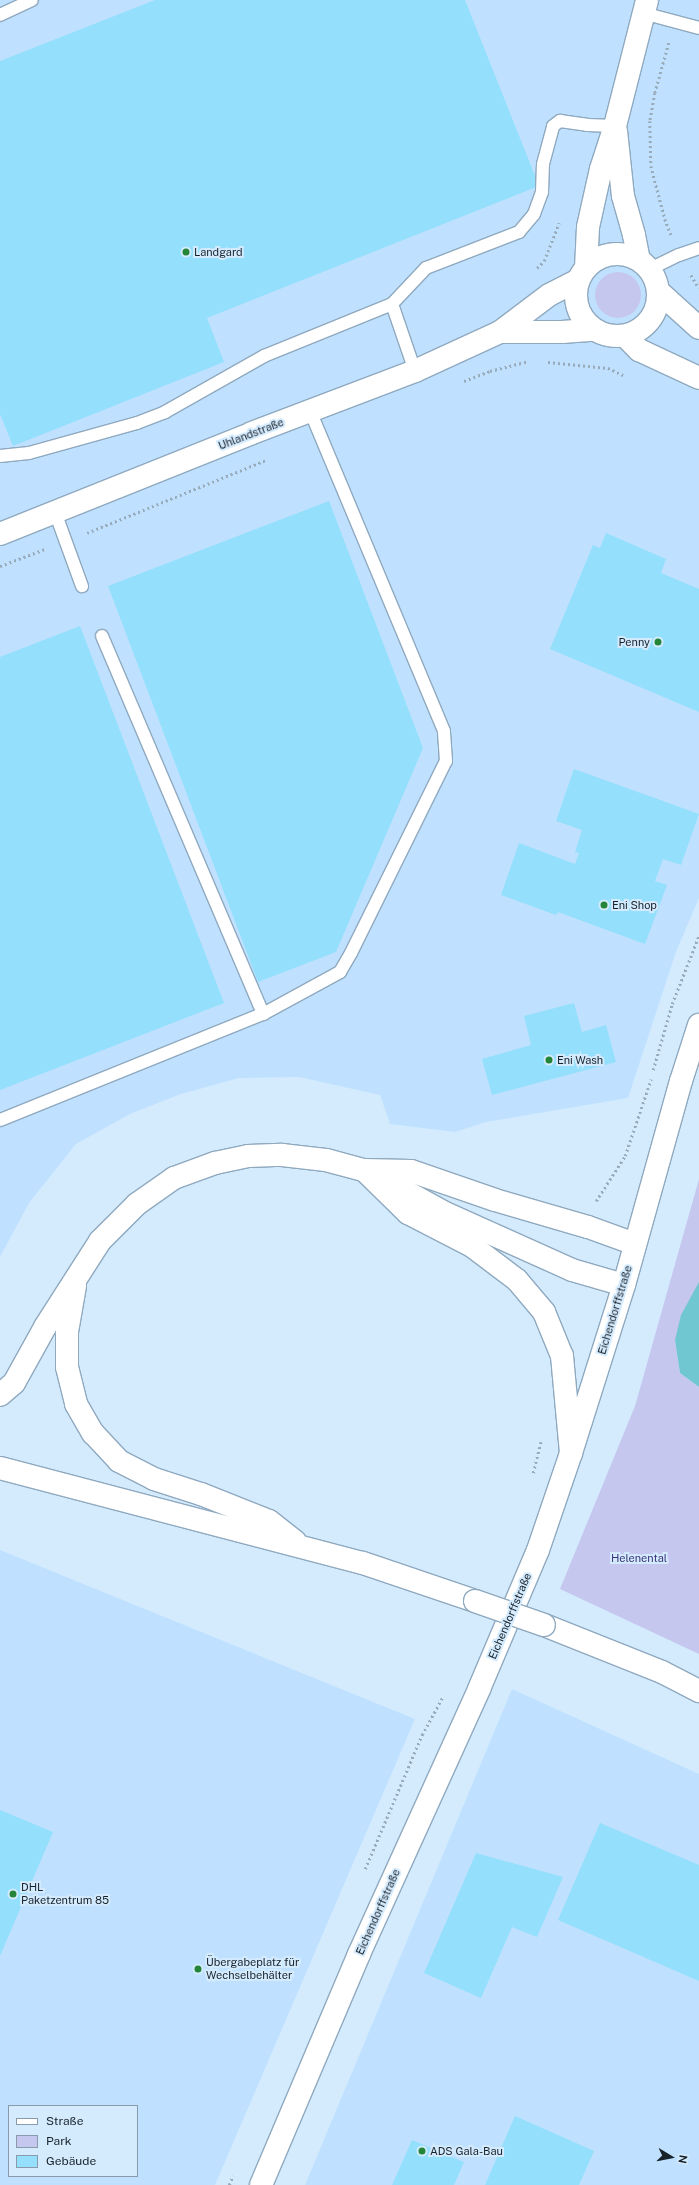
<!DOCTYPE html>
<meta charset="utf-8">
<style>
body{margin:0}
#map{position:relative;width:699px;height:2185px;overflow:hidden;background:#d4ebfe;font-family:"Public Sans",sans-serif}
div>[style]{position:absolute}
.built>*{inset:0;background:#bfe1ff}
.green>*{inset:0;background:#c5c7ef}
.round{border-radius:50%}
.water>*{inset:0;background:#70c7d1}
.building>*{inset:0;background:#93dffc}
.path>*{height:2.5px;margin-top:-1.25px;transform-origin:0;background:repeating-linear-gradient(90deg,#98abba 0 2px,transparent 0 5px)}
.roads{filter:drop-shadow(1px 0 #8fa9bf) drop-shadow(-1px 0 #8fa9bf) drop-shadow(0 1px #8fa9bf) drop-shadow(0 -1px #8fa9bf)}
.lane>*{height:12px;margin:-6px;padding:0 6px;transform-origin:6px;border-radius:6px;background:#fff}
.street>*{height:22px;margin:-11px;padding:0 11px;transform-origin:11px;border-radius:11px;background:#fff}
.street>.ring{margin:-11px;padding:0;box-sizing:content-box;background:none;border:22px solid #fff;border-radius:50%}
.secondary>*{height:22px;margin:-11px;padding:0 11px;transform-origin:11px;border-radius:11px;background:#fff}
.primary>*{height:22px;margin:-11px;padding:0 11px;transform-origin:11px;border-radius:11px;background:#fff}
.bridges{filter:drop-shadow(1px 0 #8fa9bf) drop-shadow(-1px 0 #8fa9bf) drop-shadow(0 1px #8fa9bf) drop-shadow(0 -1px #8fa9bf)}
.primary-bridge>*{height:22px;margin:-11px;padding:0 11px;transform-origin:11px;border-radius:11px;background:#fff}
.dots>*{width:11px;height:11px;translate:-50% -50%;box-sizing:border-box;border:2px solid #d4ebfe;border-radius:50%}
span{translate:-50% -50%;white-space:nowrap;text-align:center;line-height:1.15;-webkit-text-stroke:4px #d4ebfe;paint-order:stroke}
.poi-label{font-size:11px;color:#18222b}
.left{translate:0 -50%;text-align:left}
.right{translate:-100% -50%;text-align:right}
.street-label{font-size:11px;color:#18222b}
.park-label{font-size:11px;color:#3a347a}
.legend{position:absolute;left:8px;top:2105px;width:130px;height:72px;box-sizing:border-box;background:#d4ebfe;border:1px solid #899baa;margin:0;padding:5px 7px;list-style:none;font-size:12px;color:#18222b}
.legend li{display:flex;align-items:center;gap:8px;height:20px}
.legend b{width:20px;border:1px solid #899baa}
.north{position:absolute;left:651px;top:2137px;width:40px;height:40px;-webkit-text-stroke:3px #d4ebfe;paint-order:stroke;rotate:100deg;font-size:11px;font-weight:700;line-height:16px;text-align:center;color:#18222b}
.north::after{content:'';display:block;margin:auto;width:14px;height:18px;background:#18222b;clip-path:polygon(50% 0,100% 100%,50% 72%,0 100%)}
</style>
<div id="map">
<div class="built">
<div style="clip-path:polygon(0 0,699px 0,699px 898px,676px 952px,628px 1098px,486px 1122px,455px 1132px,390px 1124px,380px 1095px,299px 1077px,239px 1078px,181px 1094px,130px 1114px,76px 1144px,29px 1203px,0 1257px)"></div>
<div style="clip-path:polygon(evenodd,0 1550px,415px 1719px,215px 2185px,0 2185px,0 1550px,9px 2106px,137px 2106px,137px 2176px,9px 2176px,9px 2106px)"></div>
<div style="clip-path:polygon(512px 1689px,699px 1774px,699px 2185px,305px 2185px)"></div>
</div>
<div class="green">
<div class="round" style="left:595px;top:272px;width:46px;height:46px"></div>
<div style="clip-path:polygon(699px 1179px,699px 1282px,675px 1340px,680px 1373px,699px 1387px,699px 1654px,560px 1589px,635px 1406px)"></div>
</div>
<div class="water">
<div style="clip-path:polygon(699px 1282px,699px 1387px,680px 1373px,675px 1340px,681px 1315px)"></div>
</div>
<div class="building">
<div style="clip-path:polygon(155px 0,465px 0,539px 186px,207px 318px,224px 362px,13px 446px,0 414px,0 61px)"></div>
<div style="clip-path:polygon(329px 501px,423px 748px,336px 952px,258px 982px,108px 586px)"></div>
<div style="clip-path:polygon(606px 533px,666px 559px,661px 573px,699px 589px,699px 712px,550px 649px,593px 545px,600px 548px)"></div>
<div style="clip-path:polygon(80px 626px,224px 1003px,0 1090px,0 657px)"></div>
<div style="clip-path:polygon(574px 769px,699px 814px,681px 865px,663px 859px,655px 881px,667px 885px,645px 944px,558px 912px,556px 915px,501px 895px,519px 843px,575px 864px,579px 853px,575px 852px,582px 830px,556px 821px)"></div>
<div style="clip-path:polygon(574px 1003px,582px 1032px,606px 1025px,616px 1062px,492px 1095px,482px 1059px,531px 1045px,524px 1016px)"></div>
<div style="clip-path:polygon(0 1810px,53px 1832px,0 1956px)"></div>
<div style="clip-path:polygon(600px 1823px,699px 1865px,699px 1981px,558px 1920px)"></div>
<div style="clip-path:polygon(476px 1853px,563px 1877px,537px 1937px,512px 1927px,481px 1998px,424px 1973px)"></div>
<div style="clip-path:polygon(515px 2116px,594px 2151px,579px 2185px,485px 2185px)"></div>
<div style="clip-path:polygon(412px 2140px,464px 2162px,454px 2185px,392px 2185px)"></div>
</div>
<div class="path">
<div style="left:669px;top:43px;width:52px;rotate:105.6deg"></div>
<div style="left:655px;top:93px;width:28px;rotate:100deg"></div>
<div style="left:650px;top:121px;width:45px;rotate:88.7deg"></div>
<div style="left:651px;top:166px;width:55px;rotate:75.2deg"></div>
<div style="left:665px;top:219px;width:17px;rotate:69deg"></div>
<div style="left:537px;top:268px;width:10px;rotate:-45deg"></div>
<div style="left:544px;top:261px;width:41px;rotate:-68.5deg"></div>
<div style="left:691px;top:275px;width:15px;rotate:58deg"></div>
<div style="left:548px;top:362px;width:60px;rotate:5.7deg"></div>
<div style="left:608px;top:368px;width:17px;rotate:25deg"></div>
<div style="left:464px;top:381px;width:28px;rotate:-21deg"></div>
<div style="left:490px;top:371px;width:40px;rotate:-14.4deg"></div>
<div style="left:87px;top:533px;width:193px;rotate:-22.2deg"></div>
<div style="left:0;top:566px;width:48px;rotate:-20.7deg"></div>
<div style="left:653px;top:1070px;width:69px;rotate:-73.9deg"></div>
<div style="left:672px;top:1004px;width:74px;rotate:-68.6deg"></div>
<div style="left:596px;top:1201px;width:54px;rotate:-57.2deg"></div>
<div style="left:625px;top:1156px;width:81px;rotate:-71.3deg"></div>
<div style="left:533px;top:1473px;width:33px;rotate:-76deg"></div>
<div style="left:365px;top:1869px;width:146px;rotate:-67deg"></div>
<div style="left:422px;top:1735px;width:42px;rotate:-61.6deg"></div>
<div style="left:229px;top:2185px;width:10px;rotate:-66deg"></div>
</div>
<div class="roads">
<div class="lane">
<div style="left:643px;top:13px;width:58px;rotate:15deg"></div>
<div style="left:0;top:15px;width:35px;rotate:-25deg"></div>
<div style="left:650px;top:269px;width:32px;rotate:-26deg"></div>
<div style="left:679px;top:255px;width:21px;rotate:-19deg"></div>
<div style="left:392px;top:304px;width:50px;rotate:-46.6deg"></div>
<div style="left:426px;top:268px;width:100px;rotate:-21.2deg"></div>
<div style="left:519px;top:232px;width:23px;rotate:-50deg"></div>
<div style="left:534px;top:214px;width:23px;rotate:-70deg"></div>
<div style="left:542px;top:192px;width:28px;rotate:-88deg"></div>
<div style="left:543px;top:164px;width:39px;rotate:-75deg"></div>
<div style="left:553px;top:126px;width:9px;rotate:-36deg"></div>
<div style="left:560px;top:121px;width:27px;rotate:8deg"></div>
<div style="left:587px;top:125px;width:28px;rotate:2deg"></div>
<div style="left:0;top:456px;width:29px;rotate:-6deg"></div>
<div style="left:29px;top:453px;width:112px;rotate:-15.5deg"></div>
<div style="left:137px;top:423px;width:30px;rotate:-21deg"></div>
<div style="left:165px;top:412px;width:114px;rotate:-29.5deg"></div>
<div style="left:264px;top:356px;width:138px;rotate:-22.1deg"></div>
<div style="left:392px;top:304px;width:71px;rotate:71.1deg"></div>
<div style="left:55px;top:512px;width:79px;rotate:70deg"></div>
<div style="left:102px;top:636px;width:411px;rotate:66.9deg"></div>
<div style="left:0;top:1120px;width:284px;rotate:-22deg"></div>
<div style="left:263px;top:1014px;width:88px;rotate:-28.6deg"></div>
<div style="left:340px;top:972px;width:22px;rotate:-60deg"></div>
<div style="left:351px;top:953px;width:214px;rotate:-63.7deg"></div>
<div style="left:446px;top:761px;width:30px;rotate:-94deg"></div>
<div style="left:444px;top:731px;width:347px;rotate:-112.7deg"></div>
</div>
<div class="street">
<div style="left:616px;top:131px;width:65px;rotate:83.9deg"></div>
<div style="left:623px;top:196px;width:41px;rotate:74.2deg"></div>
<div style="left:634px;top:235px;width:25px;rotate:79deg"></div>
<div class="ring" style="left:576px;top:254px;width:60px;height:60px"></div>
<div style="left:586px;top:268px;width:41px;rotate:-87.2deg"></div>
<div style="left:588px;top:227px;width:59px;rotate:-77.4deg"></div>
<div style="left:601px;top:169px;width:45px;rotate:-72deg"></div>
<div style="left:615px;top:126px;width:130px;rotate:-75.7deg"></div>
<div style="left:658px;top:291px;width:55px;rotate:42.1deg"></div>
<div style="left:500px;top:332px;width:62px"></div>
<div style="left:562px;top:332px;width:31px;rotate:-4deg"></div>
<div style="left:625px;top:336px;width:20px;rotate:45deg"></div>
<div style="left:639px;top:350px;width:66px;rotate:25deg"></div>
<div style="left:0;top:534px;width:271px;rotate:-21.8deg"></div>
<div style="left:252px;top:433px;width:174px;rotate:-20.8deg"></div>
<div style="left:415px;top:371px;width:94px;rotate:-24.6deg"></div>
<div style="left:500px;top:332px;width:61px;rotate:-37.1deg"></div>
<div style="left:549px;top:295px;width:33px;rotate:-27deg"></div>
</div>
<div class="secondary">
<div style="left:261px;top:2185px;width:251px;rotate:-67deg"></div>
<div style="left:359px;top:1954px;width:291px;rotate:-65.6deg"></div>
<div style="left:479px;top:1689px;width:151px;rotate:-67deg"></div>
<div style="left:538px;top:1550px;width:102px;rotate:-71.2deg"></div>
<div style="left:571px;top:1453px;width:176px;rotate:-72.5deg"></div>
<div style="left:624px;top:1285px;width:212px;rotate:-74.4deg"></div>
<div style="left:681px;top:1081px;width:59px;rotate:-72.2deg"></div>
</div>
<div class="primary">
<div style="left:364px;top:1170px;width:62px;rotate:44.3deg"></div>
<div style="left:408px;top:1213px;width:72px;rotate:27.3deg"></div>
<div style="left:472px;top:1246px;width:56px;rotate:37.1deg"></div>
<div style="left:517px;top:1280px;width:42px;rotate:49.8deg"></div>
<div style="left:544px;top:1312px;width:48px;rotate:67.8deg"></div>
<div style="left:562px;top:1356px;width:97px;rotate:84.7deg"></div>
<div style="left:383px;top:1179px;width:68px;rotate:28.8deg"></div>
<div style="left:443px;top:1212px;width:141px;rotate:24.2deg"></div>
<div style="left:572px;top:1270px;width:54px;rotate:16.1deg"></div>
<div style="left:75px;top:1286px;width:47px;rotate:99.9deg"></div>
<div style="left:67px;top:1332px;width:35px;rotate:90deg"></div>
<div style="left:67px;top:1367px;width:38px;rotate:76deg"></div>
<div style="left:76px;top:1404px;width:34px;rotate:60deg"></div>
<div style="left:93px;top:1433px;width:38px;rotate:47deg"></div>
<div style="left:119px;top:1461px;width:39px;rotate:27deg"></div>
<div style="left:154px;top:1479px;width:49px;rotate:17.7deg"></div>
<div style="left:201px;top:1494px;width:73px;rotate:21.7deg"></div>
<div style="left:269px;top:1521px;width:33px;rotate:38deg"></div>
<div style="left:0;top:1395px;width:18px;rotate:-41deg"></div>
<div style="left:14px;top:1383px;width:64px;rotate:-61deg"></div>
<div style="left:45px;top:1327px;width:102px;rotate:-57.4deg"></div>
<div style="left:100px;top:1241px;width:52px;rotate:-45deg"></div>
<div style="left:137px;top:1204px;width:45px;rotate:-35.1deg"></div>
<div style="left:174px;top:1178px;width:44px;rotate:-20.1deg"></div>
<div style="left:215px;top:1163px;width:34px;rotate:-12deg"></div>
<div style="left:248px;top:1156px;width:34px;rotate:-2deg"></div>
<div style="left:282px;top:1155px;width:44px;rotate:6.5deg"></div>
<div style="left:326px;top:1160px;width:39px;rotate:15deg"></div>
<div style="left:364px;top:1170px;width:47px;rotate:1.2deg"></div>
<div style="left:411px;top:1171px;width:89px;rotate:19deg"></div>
<div style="left:495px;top:1200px;width:97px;rotate:16.2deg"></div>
<div style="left:588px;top:1227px;width:50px;rotate:19.9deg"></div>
<div style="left:0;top:1468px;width:375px;rotate:14.7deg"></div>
<div style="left:363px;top:1563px;width:118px;rotate:18.7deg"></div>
<div style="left:544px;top:1625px;width:127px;rotate:21.7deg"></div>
<div style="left:662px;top:1672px;width:42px;rotate:27.2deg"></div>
</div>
</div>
<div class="bridges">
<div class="primary-bridge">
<div style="left:475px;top:1601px;width:73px;rotate:19.2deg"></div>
</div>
</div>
<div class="dots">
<div style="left:186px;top:252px;background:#248538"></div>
<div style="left:658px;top:642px;background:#248538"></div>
<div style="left:604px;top:905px;background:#248538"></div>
<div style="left:549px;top:1060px;background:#248538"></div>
<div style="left:13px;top:1894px;background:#248538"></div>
<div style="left:198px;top:1969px;background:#248538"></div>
<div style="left:422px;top:2151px;background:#248538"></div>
</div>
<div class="poi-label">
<span class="left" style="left:194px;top:252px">Landgard</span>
<span class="right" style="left:650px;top:642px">Penny</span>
<span class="left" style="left:612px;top:905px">Eni Shop</span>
<span class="left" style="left:557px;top:1060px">Eni Wash</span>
<span class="left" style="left:21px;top:1894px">DHL<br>Paketzentrum 85</span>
<span class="left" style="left:206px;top:1969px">Übergabeplatz für<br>Wechselbehälter</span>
<span class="left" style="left:430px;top:2151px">ADS Gala-Bau</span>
</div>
<div class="street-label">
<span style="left:251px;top:434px;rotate:-21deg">Uhlandstraße</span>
<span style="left:615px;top:1310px;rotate:-73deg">Eichendorffstraße</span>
<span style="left:510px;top:1616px;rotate:-67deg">Eichendorffstraße</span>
<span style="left:378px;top:1912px;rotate:-66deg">Eichendorffstraße</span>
</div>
<div class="park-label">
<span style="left:639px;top:1558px">Helenental</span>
</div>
<ul class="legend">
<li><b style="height:5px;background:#fff"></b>Straße</li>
<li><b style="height:11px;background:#c5c7ef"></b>Park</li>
<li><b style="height:11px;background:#93dffc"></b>Gebäude</li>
</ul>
<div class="north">N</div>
</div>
